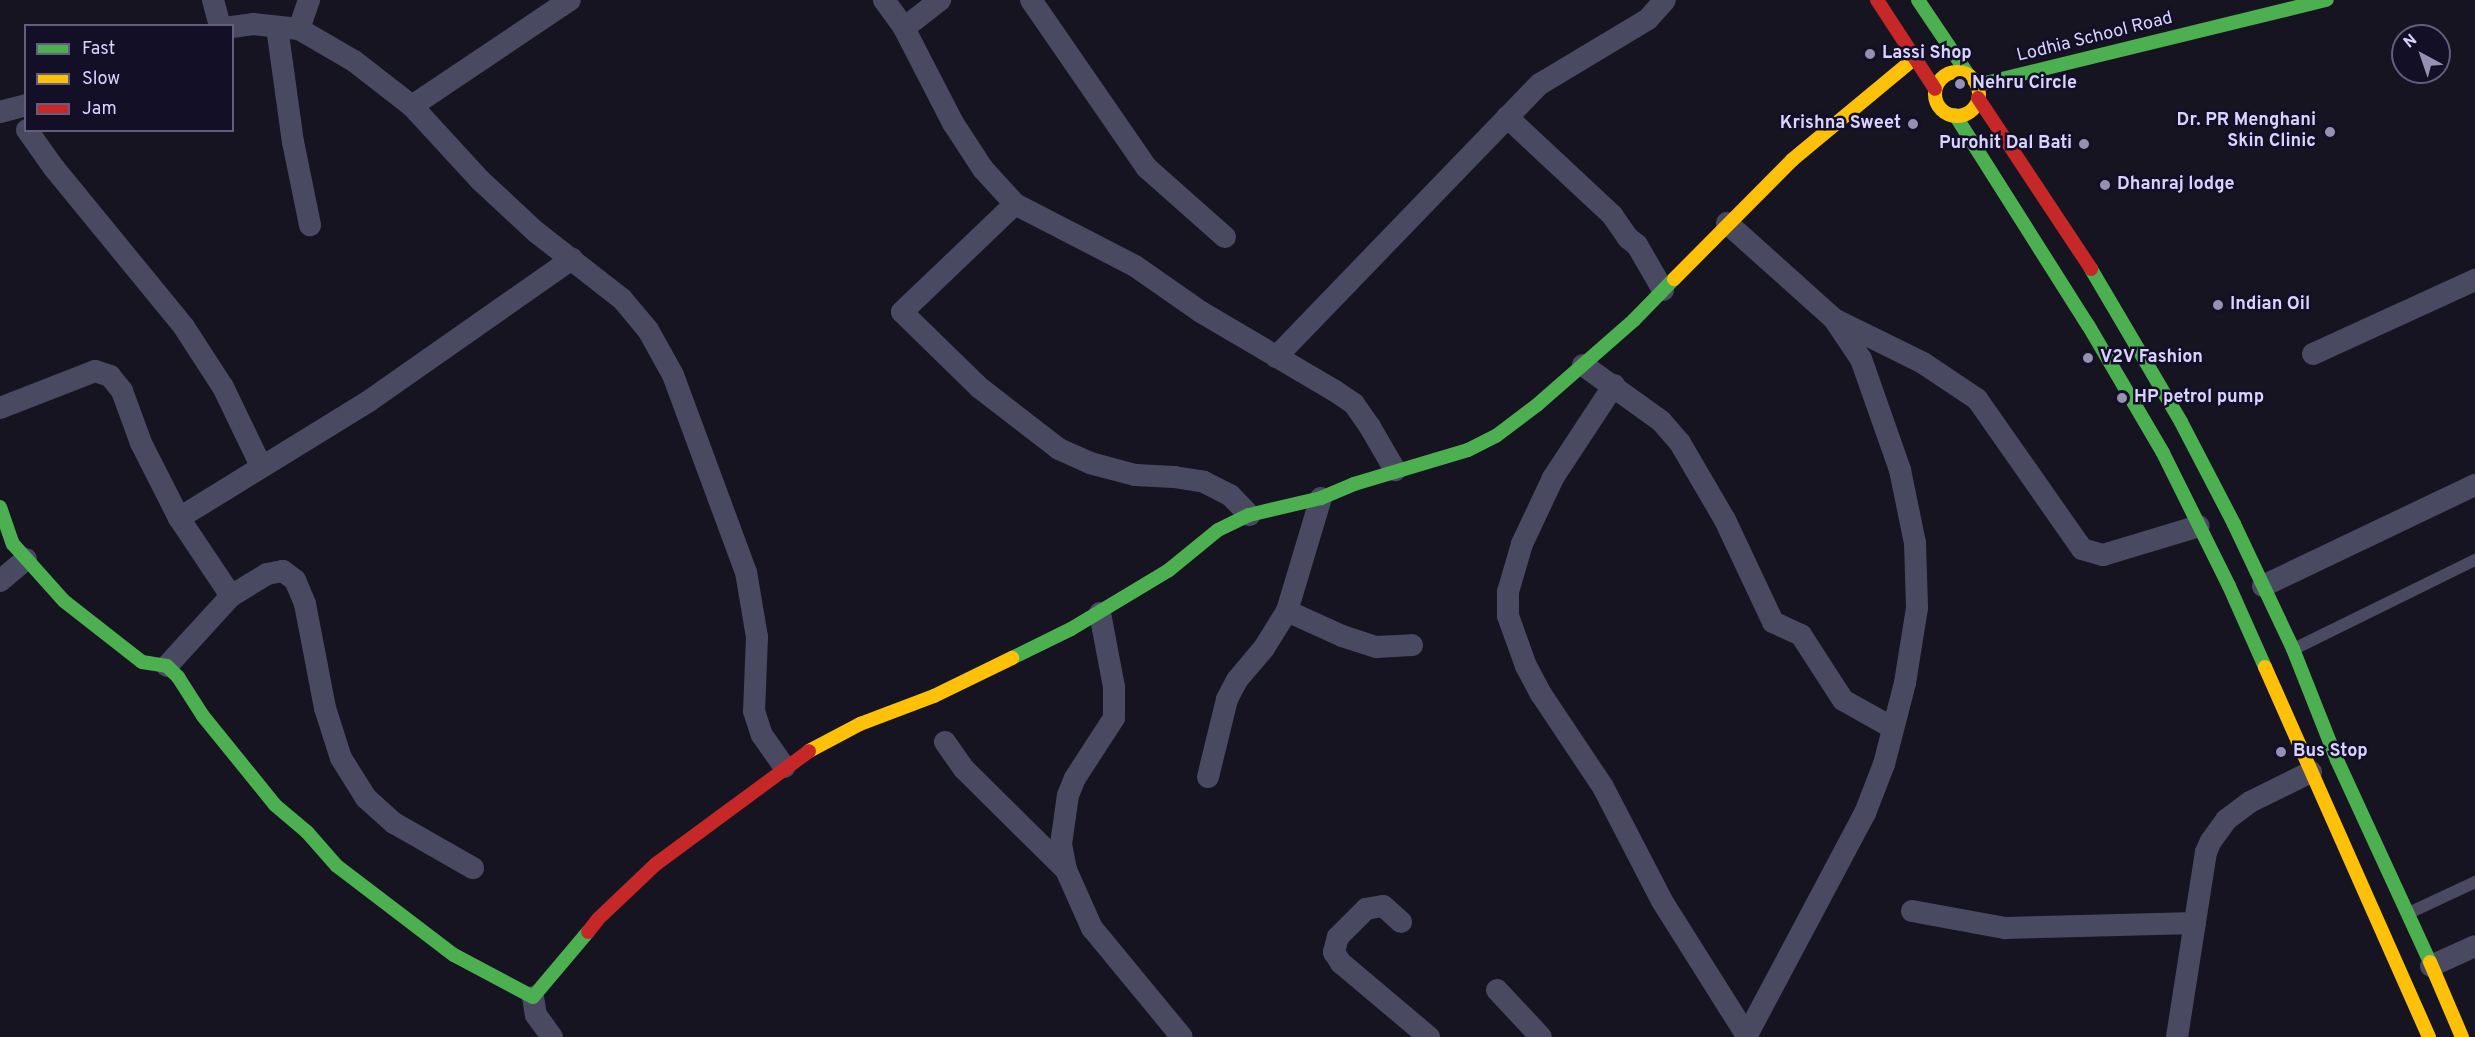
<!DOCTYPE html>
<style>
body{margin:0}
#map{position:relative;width:2475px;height:1037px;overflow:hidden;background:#161421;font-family:Overpass,sans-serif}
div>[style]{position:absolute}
.lane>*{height:12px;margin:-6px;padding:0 6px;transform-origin:6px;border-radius:6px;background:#4a4962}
.street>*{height:22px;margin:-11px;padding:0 11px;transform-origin:11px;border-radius:11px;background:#4a4962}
.fast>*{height:14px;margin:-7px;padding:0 7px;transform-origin:7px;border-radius:7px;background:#4caf50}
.slow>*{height:14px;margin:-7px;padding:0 7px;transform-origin:7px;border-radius:7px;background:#ffc107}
.slow>.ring{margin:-7px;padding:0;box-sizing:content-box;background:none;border:14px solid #ffc107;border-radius:50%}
.jam>*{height:14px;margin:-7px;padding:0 7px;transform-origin:7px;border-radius:7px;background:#c62828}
.dots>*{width:16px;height:16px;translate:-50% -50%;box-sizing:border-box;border:3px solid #130f26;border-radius:50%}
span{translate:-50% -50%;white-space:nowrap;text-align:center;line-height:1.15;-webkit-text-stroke:5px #130f26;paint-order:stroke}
.street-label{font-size:18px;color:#d9d4ff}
.poi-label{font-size:18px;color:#d9d4ff;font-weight:700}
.left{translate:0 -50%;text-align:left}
.right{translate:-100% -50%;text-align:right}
.legend{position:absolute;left:24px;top:24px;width:210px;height:108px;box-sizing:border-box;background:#130f26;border:2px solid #625e7d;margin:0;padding:8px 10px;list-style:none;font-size:18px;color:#d9d4ff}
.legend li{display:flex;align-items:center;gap:12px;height:30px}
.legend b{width:30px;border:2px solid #625e7d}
.north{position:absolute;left:2391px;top:24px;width:60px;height:60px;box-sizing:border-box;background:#130f26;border:2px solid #625e7d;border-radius:50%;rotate:320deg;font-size:16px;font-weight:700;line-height:24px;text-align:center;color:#d9d4ff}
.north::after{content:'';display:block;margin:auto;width:21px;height:27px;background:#9591b1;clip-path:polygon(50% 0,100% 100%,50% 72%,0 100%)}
</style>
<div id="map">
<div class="lane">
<div style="left:2294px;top:649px;width:202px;rotate:-26.2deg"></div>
<div style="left:2411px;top:912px;width:71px;rotate:-25.1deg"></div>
</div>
<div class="street">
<div style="left:213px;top:0;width:27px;rotate:75deg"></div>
<div style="left:884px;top:0;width:34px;rotate:54deg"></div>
<div style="left:904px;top:28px;width:107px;rotate:62.7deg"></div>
<div style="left:953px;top:123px;width:55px;rotate:56.9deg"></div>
<div style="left:983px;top:169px;width:47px;rotate:47.6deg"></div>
<div style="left:1015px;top:204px;width:135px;rotate:27.3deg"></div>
<div style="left:1135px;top:266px;width:80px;rotate:34.9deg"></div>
<div style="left:1201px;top:312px;width:156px;rotate:30.5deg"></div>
<div style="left:1335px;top:391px;width:23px;rotate:34deg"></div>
<div style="left:1354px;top:404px;width:28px;rotate:55deg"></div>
<div style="left:1370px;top:427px;width:50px;rotate:59.8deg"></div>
<div style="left:1031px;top:0;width:204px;rotate:55.4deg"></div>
<div style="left:1147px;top:168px;width:104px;rotate:41.5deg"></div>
<div style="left:232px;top:27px;width:21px;rotate:-8deg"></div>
<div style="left:253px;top:24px;width:46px;rotate:6.2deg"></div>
<div style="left:299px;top:29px;width:64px;rotate:30.2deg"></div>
<div style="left:354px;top:61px;width:73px;rotate:37.8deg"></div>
<div style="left:412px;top:106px;width:100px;rotate:47.4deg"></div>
<div style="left:480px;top:180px;width:76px;rotate:42.9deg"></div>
<div style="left:536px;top:232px;width:109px;rotate:37.9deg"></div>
<div style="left:622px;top:299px;width:40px;rotate:50deg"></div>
<div style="left:648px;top:330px;width:51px;rotate:60.9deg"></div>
<div style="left:673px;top:375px;width:210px;rotate:69.7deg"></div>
<div style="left:746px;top:572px;width:66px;rotate:80.4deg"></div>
<div style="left:757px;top:637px;width:74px;rotate:92.3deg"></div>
<div style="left:754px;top:711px;width:25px;rotate:72deg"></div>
<div style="left:762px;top:735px;width:39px;rotate:55deg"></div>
<div style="left:277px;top:27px;width:116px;rotate:82.1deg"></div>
<div style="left:293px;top:142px;width:85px;rotate:78.4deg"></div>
<div style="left:904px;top:28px;width:46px;rotate:-37.9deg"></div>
<div style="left:299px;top:29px;width:31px;rotate:-71deg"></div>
<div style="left:412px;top:106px;width:190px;rotate:-33.9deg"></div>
<div style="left:0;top:112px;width:27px;rotate:-15deg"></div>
<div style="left:1507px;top:117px;width:144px;rotate:43deg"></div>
<div style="left:1612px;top:215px;width:28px;rotate:55deg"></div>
<div style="left:1628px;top:238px;width:11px;rotate:38deg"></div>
<div style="left:1637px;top:245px;width:52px;rotate:60deg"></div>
<div style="left:27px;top:130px;width:47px;rotate:54.6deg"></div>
<div style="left:54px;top:168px;width:205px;rotate:50.7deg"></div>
<div style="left:184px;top:327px;width:72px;rotate:57deg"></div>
<div style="left:223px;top:387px;width:88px;rotate:64.3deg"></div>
<div style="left:1015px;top:204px;width:156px;rotate:136.3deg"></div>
<div style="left:902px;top:312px;width:109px;rotate:44.3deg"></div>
<div style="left:980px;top:388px;width:100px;rotate:37.7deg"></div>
<div style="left:1059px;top:449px;width:34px;rotate:24deg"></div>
<div style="left:1090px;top:463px;width:47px;rotate:14.9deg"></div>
<div style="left:1135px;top:475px;width:39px;rotate:3deg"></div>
<div style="left:1174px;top:477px;width:30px;rotate:9deg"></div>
<div style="left:1204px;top:482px;width:29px;rotate:27deg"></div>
<div style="left:1230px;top:495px;width:28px;rotate:46deg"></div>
<div style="left:1727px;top:223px;width:144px;rotate:41.9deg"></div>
<div style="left:1834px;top:319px;width:48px;rotate:56deg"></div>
<div style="left:1861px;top:359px;width:118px;rotate:70.6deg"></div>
<div style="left:1900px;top:470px;width:75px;rotate:78.4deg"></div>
<div style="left:1915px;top:543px;width:65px;rotate:88.2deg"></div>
<div style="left:1917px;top:608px;width:76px;rotate:99.1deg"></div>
<div style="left:1905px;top:683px;width:84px;rotate:104.5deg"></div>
<div style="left:1884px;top:764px;width:53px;rotate:111.2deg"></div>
<div style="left:1865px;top:813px;width:254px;rotate:118deg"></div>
<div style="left:1836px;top:320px;width:97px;rotate:26.3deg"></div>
<div style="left:1923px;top:363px;width:65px;rotate:33.7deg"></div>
<div style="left:1977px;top:399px;width:183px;rotate:55deg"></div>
<div style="left:2082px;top:549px;width:22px;rotate:16deg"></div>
<div style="left:2103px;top:555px;width:100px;rotate:-16.8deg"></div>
<div style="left:2313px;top:354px;width:178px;rotate:-24.6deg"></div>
<div style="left:1276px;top:357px;width:380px;rotate:-46deg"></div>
<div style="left:1540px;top:84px;width:126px;rotate:-31deg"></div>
<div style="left:1648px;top:19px;width:25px;rotate:-48deg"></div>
<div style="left:1583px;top:365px;width:96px;rotate:35.7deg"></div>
<div style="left:1661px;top:421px;width:29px;rotate:49deg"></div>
<div style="left:1680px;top:443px;width:89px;rotate:59.7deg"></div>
<div style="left:1725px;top:520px;width:113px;rotate:64.8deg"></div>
<div style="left:1773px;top:622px;width:31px;rotate:25deg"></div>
<div style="left:1801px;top:635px;width:77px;rotate:57.1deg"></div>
<div style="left:1843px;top:700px;width:57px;rotate:29.2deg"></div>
<div style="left:1614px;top:385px;width:111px;rotate:123.3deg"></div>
<div style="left:1553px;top:478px;width:73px;rotate:115.2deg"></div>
<div style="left:1522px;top:544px;width:50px;rotate:106.3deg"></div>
<div style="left:1508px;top:592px;width:24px;rotate:90deg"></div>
<div style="left:1508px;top:616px;width:53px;rotate:70.2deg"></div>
<div style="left:1526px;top:666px;width:32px;rotate:62deg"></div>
<div style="left:1541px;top:694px;width:112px;rotate:56.3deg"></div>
<div style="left:1603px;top:787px;width:128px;rotate:62.6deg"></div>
<div style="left:1662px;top:901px;width:160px;rotate:57.8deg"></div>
<div style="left:0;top:408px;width:102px;rotate:-21.3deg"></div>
<div style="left:95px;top:371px;width:16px;rotate:18deg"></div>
<div style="left:110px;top:376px;width:19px;rotate:51deg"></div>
<div style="left:122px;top:391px;width:55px;rotate:69.9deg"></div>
<div style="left:141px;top:443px;width:84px;rotate:63.1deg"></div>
<div style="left:179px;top:518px;width:94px;rotate:56.3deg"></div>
<div style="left:179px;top:518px;width:223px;rotate:-31.6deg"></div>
<div style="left:369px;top:401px;width:248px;rotate:-35deg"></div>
<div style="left:0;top:581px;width:34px;rotate:-40deg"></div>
<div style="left:2263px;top:586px;width:235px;rotate:-25.5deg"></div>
<div style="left:1287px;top:611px;width:60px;rotate:24.4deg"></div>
<div style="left:1342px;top:636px;width:36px;rotate:18deg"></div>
<div style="left:1376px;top:647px;width:36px;rotate:-3deg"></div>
<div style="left:1100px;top:613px;width:75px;rotate:79.3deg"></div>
<div style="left:1114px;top:687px;width:31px;rotate:90deg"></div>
<div style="left:1114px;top:718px;width:72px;rotate:123deg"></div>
<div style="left:1075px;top:778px;width:18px;rotate:112deg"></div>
<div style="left:1068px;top:795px;width:49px;rotate:98.1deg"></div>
<div style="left:1061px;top:844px;width:26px;rotate:79deg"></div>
<div style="left:1066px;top:870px;width:64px;rotate:65.9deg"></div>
<div style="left:1092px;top:928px;width:141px;rotate:50.5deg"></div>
<div style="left:167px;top:666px;width:95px;rotate:-47.6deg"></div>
<div style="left:231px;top:596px;width:42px;rotate:-31.4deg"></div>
<div style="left:267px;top:574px;width:16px;rotate:-11deg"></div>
<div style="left:283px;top:571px;width:15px;rotate:37deg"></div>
<div style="left:295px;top:580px;width:26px;rotate:67deg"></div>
<div style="left:305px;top:604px;width:106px;rotate:79.1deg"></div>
<div style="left:325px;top:708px;width:52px;rotate:72.3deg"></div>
<div style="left:341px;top:758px;width:47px;rotate:58deg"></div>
<div style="left:366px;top:798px;width:38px;rotate:42deg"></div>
<div style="left:394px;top:823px;width:91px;rotate:29.7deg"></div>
<div style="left:945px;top:742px;width:33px;rotate:55deg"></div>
<div style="left:964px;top:769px;width:144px;rotate:44.7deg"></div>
<div style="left:1208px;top:777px;width:80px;rotate:-76.3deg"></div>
<div style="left:1227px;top:699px;width:21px;rotate:-62deg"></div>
<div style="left:1237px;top:680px;width:42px;rotate:-49.8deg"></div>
<div style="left:1264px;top:648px;width:44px;rotate:-58.1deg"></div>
<div style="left:1287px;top:611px;width:118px;rotate:-73.3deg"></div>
<div style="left:1912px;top:911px;width:95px;rotate:10.4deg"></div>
<div style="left:2005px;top:928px;width:190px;rotate:-1.5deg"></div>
<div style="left:1401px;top:922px;width:24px;rotate:-138deg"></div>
<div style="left:1383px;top:906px;width:17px;rotate:170deg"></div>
<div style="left:1366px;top:909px;width:40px;rotate:135deg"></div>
<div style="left:1338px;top:937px;width:16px;rotate:105deg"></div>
<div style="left:1334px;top:952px;width:13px;rotate:58deg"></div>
<div style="left:1341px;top:963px;width:115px;rotate:40.1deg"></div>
<div style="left:2431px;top:966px;width:48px;rotate:-24.4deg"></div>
<div style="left:1497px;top:990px;width:64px;rotate:46.9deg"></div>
<div style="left:533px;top:997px;width:18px;rotate:81deg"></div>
<div style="left:536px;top:1015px;width:27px;rotate:54deg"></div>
<div style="left:2177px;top:1037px;width:187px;rotate:-81.1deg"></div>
<div style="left:2206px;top:852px;width:12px;rotate:-66deg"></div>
<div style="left:2211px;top:841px;width:26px;rotate:-54deg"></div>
<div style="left:2226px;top:820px;width:30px;rotate:-37deg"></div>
<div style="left:2250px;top:802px;width:68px;rotate:-26.2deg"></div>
</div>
<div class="fast">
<div style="left:1918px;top:0;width:92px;rotate:56.1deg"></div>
<div style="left:1977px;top:85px;width:360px;rotate:-13.7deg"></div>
<div style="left:1955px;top:115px;width:249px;rotate:57.7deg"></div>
<div style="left:2088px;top:325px;width:148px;rotate:59.6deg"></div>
<div style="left:2163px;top:453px;width:148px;rotate:63.6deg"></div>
<div style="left:2229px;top:586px;width:89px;rotate:66deg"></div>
<div style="left:2091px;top:269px;width:178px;rotate:59.5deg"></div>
<div style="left:2181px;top:422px;width:115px;rotate:62.5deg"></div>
<div style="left:2234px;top:524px;width:138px;rotate:64.7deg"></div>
<div style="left:2293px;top:649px;width:119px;rotate:68.4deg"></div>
<div style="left:2337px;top:760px;width:222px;rotate:65.3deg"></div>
<div style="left:0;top:507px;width:39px;rotate:71deg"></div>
<div style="left:13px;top:544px;width:76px;rotate:48.2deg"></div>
<div style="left:64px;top:601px;width:99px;rotate:38deg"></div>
<div style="left:142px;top:662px;width:25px;rotate:9deg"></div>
<div style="left:167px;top:666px;width:16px;rotate:45deg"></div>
<div style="left:178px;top:677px;width:46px;rotate:57.3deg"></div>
<div style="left:203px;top:716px;width:114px;rotate:51deg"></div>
<div style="left:275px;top:805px;width:42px;rotate:40.2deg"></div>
<div style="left:307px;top:832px;width:45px;rotate:48.6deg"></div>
<div style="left:337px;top:866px;width:147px;rotate:37.3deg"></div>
<div style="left:454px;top:955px;width:89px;rotate:28deg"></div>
<div style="left:533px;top:997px;width:85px;rotate:-49.8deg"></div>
<div style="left:1012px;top:658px;width:66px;rotate:-26.2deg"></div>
<div style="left:1071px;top:629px;width:114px;rotate:-31deg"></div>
<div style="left:1169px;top:570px;width:63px;rotate:-39.2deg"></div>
<div style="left:1218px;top:530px;width:34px;rotate:-26deg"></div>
<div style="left:1249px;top:515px;width:74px;rotate:-13.3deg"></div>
<div style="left:1321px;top:498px;width:36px;rotate:-23deg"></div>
<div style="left:1354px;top:484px;width:119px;rotate:-16.6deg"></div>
<div style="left:1468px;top:450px;width:31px;rotate:-27deg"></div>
<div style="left:1496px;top:436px;width:51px;rotate:-37.1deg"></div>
<div style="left:1537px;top:405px;width:129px;rotate:-41.2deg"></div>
<div style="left:1634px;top:320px;width:57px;rotate:-45.7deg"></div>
</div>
<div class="slow">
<div class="ring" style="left:1935px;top:72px;width:30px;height:30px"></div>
<div style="left:1674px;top:279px;width:168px;rotate:-45.2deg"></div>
<div style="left:1792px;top:160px;width:160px;rotate:-39.7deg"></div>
<div style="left:2265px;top:667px;width:405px;rotate:66.1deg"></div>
<div style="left:809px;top:751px;width:58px;rotate:-27.9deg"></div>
<div style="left:860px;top:724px;width:79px;rotate:-20.7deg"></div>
<div style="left:934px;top:696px;width:87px;rotate:-26deg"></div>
<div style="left:2430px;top:962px;width:82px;rotate:66.9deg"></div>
</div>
<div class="jam">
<div style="left:1877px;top:0;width:106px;rotate:56.9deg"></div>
<div style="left:1978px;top:98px;width:205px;rotate:56.5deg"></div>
<div style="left:588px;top:932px;width:16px;rotate:-52deg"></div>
<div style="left:598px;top:919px;width:80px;rotate:-43.5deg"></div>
<div style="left:656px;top:864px;width:190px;rotate:-36.4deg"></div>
</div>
<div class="dots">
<div style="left:1870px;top:54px;background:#9591b1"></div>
<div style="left:1960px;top:84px;background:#9591b1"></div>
<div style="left:1913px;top:124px;background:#9591b1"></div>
<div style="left:2330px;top:132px;background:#9591b1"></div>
<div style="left:2084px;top:144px;background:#9591b1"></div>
<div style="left:2105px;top:185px;background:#9591b1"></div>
<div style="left:2218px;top:305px;background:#9591b1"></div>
<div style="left:2088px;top:358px;background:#9591b1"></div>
<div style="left:2122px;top:398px;background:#9591b1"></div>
<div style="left:2281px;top:752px;background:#9591b1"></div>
</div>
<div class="street-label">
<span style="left:2095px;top:38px;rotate:-14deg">Lodhia School Road</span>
</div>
<div class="poi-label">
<span class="left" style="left:1882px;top:54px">Lassi Shop</span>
<span class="left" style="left:1972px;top:84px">Nehru Circle</span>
<span class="right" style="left:2316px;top:132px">Dr. PR Menghani<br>Skin Clinic</span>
<span class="right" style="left:1901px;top:124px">Krishna Sweet</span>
<span class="right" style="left:2072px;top:144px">Purohit Dal Bati</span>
<span class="left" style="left:2117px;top:185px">Dhanraj lodge</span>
<span class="left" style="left:2230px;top:305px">Indian Oil</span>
<span class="left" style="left:2100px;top:358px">V2V Fashion</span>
<span class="left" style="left:2134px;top:398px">HP petrol pump</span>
<span class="left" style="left:2293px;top:752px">Bus Stop</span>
</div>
<ul class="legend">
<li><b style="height:8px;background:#4caf50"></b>Fast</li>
<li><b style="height:8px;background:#ffc107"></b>Slow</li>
<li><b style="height:8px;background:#c62828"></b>Jam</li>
</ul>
<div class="north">N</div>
</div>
